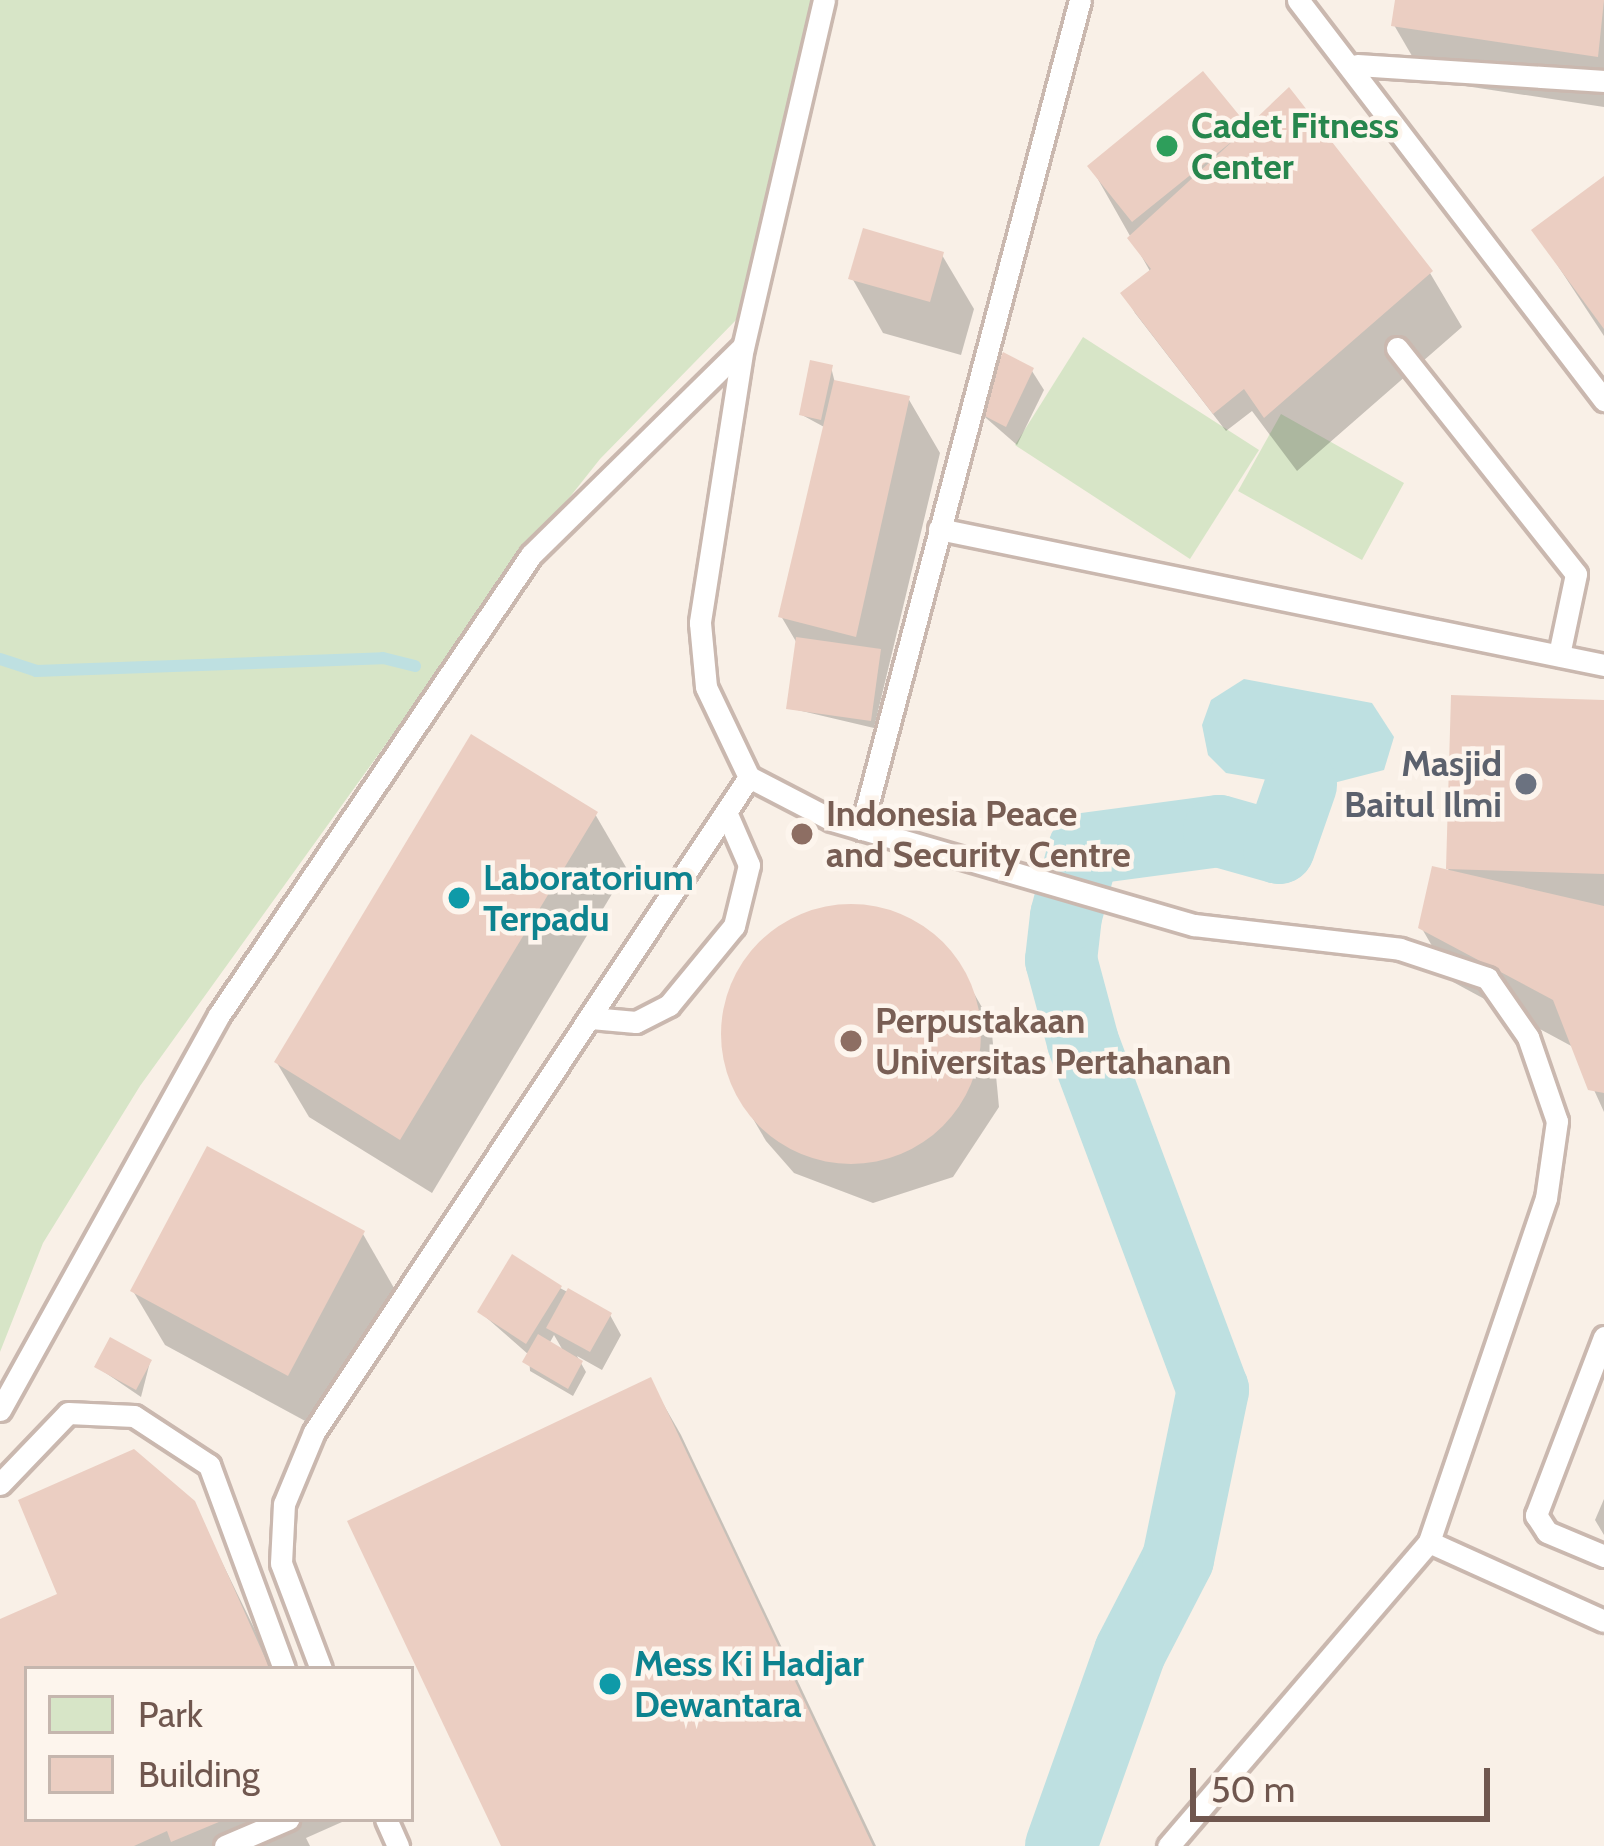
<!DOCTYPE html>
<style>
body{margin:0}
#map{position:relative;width:1604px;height:1846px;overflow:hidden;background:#f9f0e7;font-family:Cabin,sans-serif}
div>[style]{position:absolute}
.green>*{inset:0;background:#d7e5c7}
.water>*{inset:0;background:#bee0e1}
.shadow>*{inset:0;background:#0003}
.stream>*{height:12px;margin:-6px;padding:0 6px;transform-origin:6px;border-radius:6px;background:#bee0e1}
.river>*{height:72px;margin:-36px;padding:0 36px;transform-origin:36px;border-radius:36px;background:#bee0e1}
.building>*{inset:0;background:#ebcec2}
.round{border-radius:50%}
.roads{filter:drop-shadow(3px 0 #cab8af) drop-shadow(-3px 0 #cab8af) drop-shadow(0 3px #cab8af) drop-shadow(0 -3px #cab8af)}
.service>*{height:21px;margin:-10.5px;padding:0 10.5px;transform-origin:10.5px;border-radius:10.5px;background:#fff}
.dots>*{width:33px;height:33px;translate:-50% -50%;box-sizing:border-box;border:6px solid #fdf5ed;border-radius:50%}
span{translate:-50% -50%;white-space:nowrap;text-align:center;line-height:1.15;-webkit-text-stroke:9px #fdf5ed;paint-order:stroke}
.leisure-label{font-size:36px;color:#27864d;font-weight:700}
.left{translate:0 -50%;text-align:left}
.worship-label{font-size:36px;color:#5b616d;font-weight:700}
.right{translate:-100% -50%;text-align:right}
.education-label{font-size:36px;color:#785e54;font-weight:700}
.culture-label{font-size:36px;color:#0d838f;font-weight:700}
.legend{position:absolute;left:24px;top:1666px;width:390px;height:156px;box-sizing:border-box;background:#fdf5ed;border:3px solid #c5b6ae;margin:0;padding:15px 21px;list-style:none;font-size:36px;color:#70574f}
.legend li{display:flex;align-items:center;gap:24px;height:60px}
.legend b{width:60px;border:3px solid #c5b6ae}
.scale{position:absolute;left:1190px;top:1768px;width:300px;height:54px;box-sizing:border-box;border:6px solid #70574f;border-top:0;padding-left:15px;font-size:36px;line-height:42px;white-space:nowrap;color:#70574f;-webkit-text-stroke:9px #fdf5ed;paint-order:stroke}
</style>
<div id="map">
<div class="green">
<div style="clip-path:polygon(0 0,815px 0,738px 318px,600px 459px,501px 584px,140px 1086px,43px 1243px,0 1352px)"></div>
<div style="clip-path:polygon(1083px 337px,1259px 450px,1190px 559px,1015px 445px)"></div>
<div style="clip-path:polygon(1281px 414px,1404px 483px,1362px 560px,1238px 491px)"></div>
</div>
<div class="water">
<div style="clip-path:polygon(1244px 679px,1372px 703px,1394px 737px,1384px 770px,1314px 788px,1226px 773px,1208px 755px,1202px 725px,1211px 700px)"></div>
</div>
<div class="shadow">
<div style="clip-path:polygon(1398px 0,1604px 0,1604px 107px,1426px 80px,1394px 25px)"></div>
<div style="clip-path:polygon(1247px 130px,1430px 273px,1462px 327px,1297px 471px,1252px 411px,1226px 431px,1135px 313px,1124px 294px,1151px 273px,1091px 167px)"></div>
<div style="clip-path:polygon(1604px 180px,1604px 336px,1535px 231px)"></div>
<div style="clip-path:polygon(942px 255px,974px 309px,961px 355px,883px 333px,852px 278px)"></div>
<div style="clip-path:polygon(831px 367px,835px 383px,908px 398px,940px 453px,874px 728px,789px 708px,798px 645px,781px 616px,826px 428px,802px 415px)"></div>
<div style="clip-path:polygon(1032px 371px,1044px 390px,1017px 445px,978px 411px)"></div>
<div style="clip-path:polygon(1604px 703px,1604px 1112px,1575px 1048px,1453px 982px,1421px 927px,1449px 868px)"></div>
<div style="clip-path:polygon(595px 814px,627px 869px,432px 1193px,309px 1117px,277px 1063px)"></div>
<div style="clip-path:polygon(874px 908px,945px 948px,968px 983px,991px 1023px,999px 1107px,953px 1177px,873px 1203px,794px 1173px,766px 1141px,742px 1100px,725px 1018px,760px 944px,793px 920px)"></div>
<div style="clip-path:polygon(363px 1234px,394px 1288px,320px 1429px,165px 1345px,133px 1291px)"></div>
<div style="clip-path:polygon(evenodd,560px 1288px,610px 1315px,621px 1335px,602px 1370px,577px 1356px,586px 1372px,573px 1396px,530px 1371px,529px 1355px,480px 1312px,560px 1288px,554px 1335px,565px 1354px,549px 1344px,554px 1335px)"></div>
<div style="clip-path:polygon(150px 1362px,141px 1397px,97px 1367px)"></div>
<div style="clip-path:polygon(650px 1381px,681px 1435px,876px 1846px,504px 1846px)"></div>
<div style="clip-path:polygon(1604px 1499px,1604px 1535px,1595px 1520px)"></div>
<div style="clip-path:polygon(193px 1503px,274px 1669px,27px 1669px,27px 1819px,342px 1822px,306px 1838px,310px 1846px,0 1846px,0 1622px,61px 1596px)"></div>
</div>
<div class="stream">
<div style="left:0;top:659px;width:38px;rotate:18deg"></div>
<div style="left:36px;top:671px;width:347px;rotate:-2.1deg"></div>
<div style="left:383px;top:658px;width:33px;rotate:14deg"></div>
</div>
<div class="river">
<div style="left:1061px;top:1846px;width:206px;rotate:-70.4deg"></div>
<div style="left:1130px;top:1652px;width:105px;rotate:-62.7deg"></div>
<div style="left:1178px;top:1559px;width:173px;rotate:-78.3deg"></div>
<div style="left:1213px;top:1390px;width:371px;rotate:-110.5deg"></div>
<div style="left:1083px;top:1042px;width:85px;rotate:-105deg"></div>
<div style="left:1061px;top:960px;width:44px;rotate:-83.5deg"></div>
<div style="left:1066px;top:916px;width:69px;rotate:-75deg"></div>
<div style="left:1084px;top:849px;width:136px;rotate:-7.6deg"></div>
<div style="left:1219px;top:831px;width:62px;rotate:15.8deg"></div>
<div style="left:1279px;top:848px;width:67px;rotate:-70.8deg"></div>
</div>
<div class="building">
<div style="clip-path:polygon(1395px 0,1604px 0,1598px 57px,1391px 26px)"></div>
<div style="clip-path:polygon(1203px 71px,1248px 126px,1289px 87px,1433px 271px,1264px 418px,1244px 389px,1213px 414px,1120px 293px,1151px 269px,1127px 238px,1235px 139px,1132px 222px,1087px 166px)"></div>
<div style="clip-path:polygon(1604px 176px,1604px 329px,1531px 230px)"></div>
<div style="clip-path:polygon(863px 228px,944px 252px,930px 302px,848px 279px)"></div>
<div style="clip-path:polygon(1003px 352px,1034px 368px,1006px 427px,975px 411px)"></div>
<div style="clip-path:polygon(810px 360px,833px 365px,821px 420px,799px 415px)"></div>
<div style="clip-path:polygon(834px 380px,910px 396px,856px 637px,778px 617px)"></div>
<div style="clip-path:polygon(796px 637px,881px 649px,871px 721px,786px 709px)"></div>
<div style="clip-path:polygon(1451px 695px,1604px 700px,1604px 874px,1446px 869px)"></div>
<div style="clip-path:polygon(471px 734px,598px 812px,400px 1140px,274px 1062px)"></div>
<div style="clip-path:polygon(1432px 866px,1604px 906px,1604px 1093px,1588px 1090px,1553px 1000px,1418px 928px)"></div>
<div class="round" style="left:721px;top:904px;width:260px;height:260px"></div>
<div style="clip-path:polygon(207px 1146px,365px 1231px,288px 1376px,130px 1291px)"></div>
<div style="clip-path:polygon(512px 1254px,562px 1286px,526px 1344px,477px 1312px)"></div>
<div style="clip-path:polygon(568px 1288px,612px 1313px,590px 1352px,546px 1328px)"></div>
<div style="clip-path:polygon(538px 1334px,583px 1361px,568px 1389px,522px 1362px)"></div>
<div style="clip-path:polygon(110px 1337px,152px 1360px,136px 1390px,94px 1367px)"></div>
<div style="clip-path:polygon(651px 1377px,873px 1846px,501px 1846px,347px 1521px)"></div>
<div style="clip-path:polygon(134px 1449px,195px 1501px,270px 1669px,27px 1669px,27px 1819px,226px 1819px,171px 1842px,167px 1831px,134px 1846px,0 1846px,0 1619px,57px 1594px,18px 1500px)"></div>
</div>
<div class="roads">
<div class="service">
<div style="left:824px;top:0;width:356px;rotate:103.1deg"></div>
<div style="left:743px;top:347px;width:279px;rotate:98.9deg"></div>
<div style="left:700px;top:623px;width:64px;rotate:84.6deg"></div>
<div style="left:706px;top:687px;width:100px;rotate:64.5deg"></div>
<div style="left:749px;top:777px;width:93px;rotate:27.4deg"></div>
<div style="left:832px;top:820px;width:377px;rotate:16.2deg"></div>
<div style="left:1194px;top:925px;width:207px;rotate:6.6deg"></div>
<div style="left:1400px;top:949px;width:92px;rotate:18.4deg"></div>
<div style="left:1487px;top:978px;width:72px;rotate:55.2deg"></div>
<div style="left:1528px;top:1037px;width:89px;rotate:71deg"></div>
<div style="left:1557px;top:1121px;width:78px;rotate:98.1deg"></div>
<div style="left:1546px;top:1198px;width:363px;rotate:108.8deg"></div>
<div style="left:1429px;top:1542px;width:401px;rotate:130.6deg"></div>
<div style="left:1298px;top:0;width:504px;rotate:52.58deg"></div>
<div style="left:1357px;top:65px;width:248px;rotate:3.7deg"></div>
<div style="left:1397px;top:348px;width:288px;rotate:51.6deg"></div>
<div style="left:1576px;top:574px;width:83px;rotate:101.9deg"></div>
<div style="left:939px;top:529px;width:679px;rotate:11.56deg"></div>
<div style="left:861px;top:829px;width:857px;rotate:-75.2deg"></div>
<div style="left:591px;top:1018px;width:45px;rotate:5.1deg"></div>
<div style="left:636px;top:1022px;width:37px;rotate:-27deg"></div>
<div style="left:669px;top:1005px;width:102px;rotate:-50.6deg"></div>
<div style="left:734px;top:926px;width:63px;rotate:-76.2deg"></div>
<div style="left:749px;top:865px;width:58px;rotate:-113.5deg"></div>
<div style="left:1604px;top:1337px;width:191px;rotate:110.9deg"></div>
<div style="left:1536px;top:1515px;width:20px;rotate:57deg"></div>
<div style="left:1547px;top:1532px;width:62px;rotate:22.8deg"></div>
<div style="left:0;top:1410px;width:452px;rotate:-61deg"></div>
<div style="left:219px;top:1015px;width:556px;rotate:-55.85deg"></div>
<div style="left:531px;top:555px;width:297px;rotate:-44.5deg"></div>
<div style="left:0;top:1484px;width:98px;rotate:-46.2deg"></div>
<div style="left:68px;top:1413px;width:66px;rotate:2.6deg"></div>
<div style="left:134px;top:1416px;width:90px;rotate:33.2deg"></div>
<div style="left:209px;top:1465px;width:217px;rotate:69.8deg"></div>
<div style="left:1429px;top:1542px;width:192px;rotate:24.3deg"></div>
<div style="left:321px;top:1669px;width:113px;rotate:-110.7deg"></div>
<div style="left:281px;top:1563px;width:59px;rotate:-87.1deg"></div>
<div style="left:284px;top:1504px;width:78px;rotate:-67.4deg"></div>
<div style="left:314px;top:1432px;width:786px;rotate:-56.41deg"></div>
<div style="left:386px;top:1819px;width:30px;rotate:66deg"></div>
<div style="left:225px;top:1846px;width:69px;rotate:-23.2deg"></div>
</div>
</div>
<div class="dots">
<div style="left:1167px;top:146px;background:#2e9e5b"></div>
<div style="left:1526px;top:784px;background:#6b7280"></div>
<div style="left:802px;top:834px;background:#8d6e63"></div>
<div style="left:459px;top:898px;background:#0f9aa8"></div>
<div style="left:851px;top:1041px;background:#8d6e63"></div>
<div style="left:610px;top:1684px;background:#0f9aa8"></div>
</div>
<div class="leisure-label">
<span class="left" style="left:1191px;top:146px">Cadet Fitness<br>Center</span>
</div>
<div class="worship-label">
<span class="right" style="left:1502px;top:784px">Masjid<br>Baitul Ilmi</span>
</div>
<div class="education-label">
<span class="left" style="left:826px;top:834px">Indonesia Peace<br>and Security Centre</span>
<span class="left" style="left:875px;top:1041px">Perpustakaan<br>Universitas Pertahanan</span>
</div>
<div class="culture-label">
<span class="left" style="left:483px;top:898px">Laboratorium<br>Terpadu</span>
<span class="left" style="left:634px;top:1684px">Mess Ki Hadjar<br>Dewantara</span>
</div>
<ul class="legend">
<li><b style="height:33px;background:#d7e5c7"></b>Park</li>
<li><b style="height:33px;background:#ebcec2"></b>Building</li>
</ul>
<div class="scale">50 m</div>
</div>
